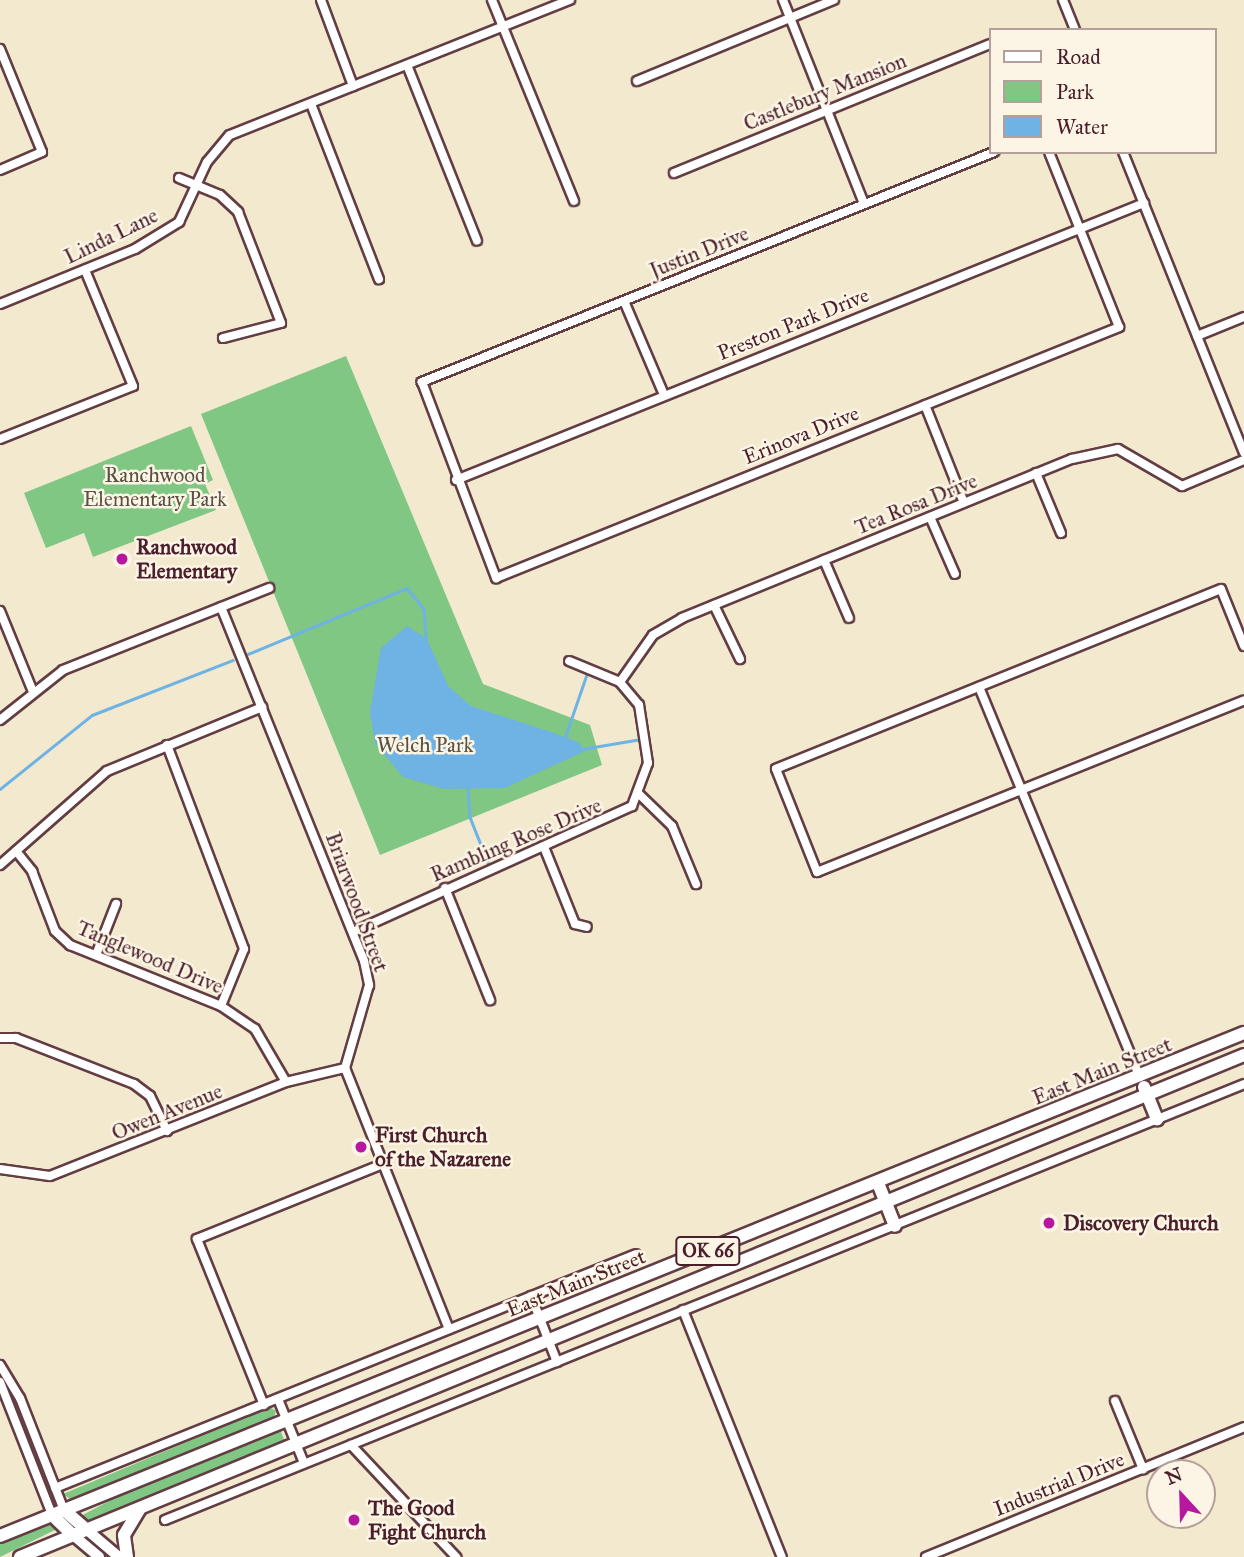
<!DOCTYPE html>
<style>
body{margin:0}
#map{position:relative;width:1244px;height:1557px;overflow:hidden;background:#f3e9cf;font-family:"IM FELL Great Primer",serif}
div>[style]{position:absolute}
.green>*{inset:0;background:#7fc783}
.water>*{inset:0;background:#6fb2e4}
.stream>*{height:2.5px;margin:-1.25px;padding:0 1.25px;transform-origin:1.25px;border-radius:1.25px;background:#6fb2e4}
.roads{filter:drop-shadow(2px 0 #633d44) drop-shadow(-2px 0 #633d44) drop-shadow(0 2px #633d44) drop-shadow(0 -2px #633d44)}
.minor>*{height:8px;margin:-4px;padding:0 4px;transform-origin:4px;border-radius:4px;background:#fff}
.major>*{height:10px;margin:-5px;padding:0 5px;transform-origin:5px;border-radius:5px;background:#fff}
.highway>*{height:12px;margin:-6px;padding:0 6px;transform-origin:6px;border-radius:6px;background:#fff}
.dots>*{width:19px;height:19px;translate:-50% -50%;box-sizing:border-box;border:4px solid #fcf5e5;border-radius:50%}
span{translate:-50% -50%;white-space:nowrap;text-align:center;line-height:1.15;-webkit-text-stroke:5px #fcf5e5;paint-order:stroke}
.shield-label span{padding:2px 5px;background:#fcf5e5;border:2px solid;border-radius:5px;-webkit-text-stroke-width:0}
.shield-label{font-size:19px;color:#4a1f2b;font-weight:700}
.street-label{font-size:21px;color:#4a1f2b}
.park-label{font-size:21px;color:#5a5145}
.poi-label{font-size:21px;color:#4a1f2b;font-weight:700}
.left{translate:0 -50%;text-align:left}
.legend{position:absolute;left:989px;top:28px;width:228px;height:126px;box-sizing:border-box;background:#fcf5e5;border:2px solid #b59f9b;margin:0;padding:9px 12px;list-style:none;font-size:21px;color:#4a1f2b}
.legend li{display:flex;align-items:center;gap:14px;height:35px}
.legend b{width:35px;border:2px solid #b59f9b}
.north{position:absolute;left:1146px;top:1459px;width:70px;height:70px;box-sizing:border-box;background:#fcf5e5;border:2px solid #b59f9b;border-radius:50%;rotate:338deg;font-size:19px;font-weight:700;line-height:28px;text-align:center;color:#4a1f2b}
.north::after{content:'';display:block;margin:auto;width:24px;height:32px;background:#b5179e;clip-path:polygon(50% 0,100% 100%,50% 72%,0 100%)}
</style>
<div id="map">
<div class="green">
<div style="clip-path:polygon(346px 356px,483px 684px,590px 725px,602px 765px,380px 855px,201px 414px)"></div>
<div style="clip-path:polygon(191px 426px,213px 480px,205px 484px,216px 510px,93px 557px,84px 533px,46px 548px,24px 493px)"></div>
<div style="clip-path:polygon(270px 1407px,276px 1411px,273px 1420px,73px 1501px,63px 1494px)"></div>
<div style="clip-path:polygon(280px 1429px,285px 1442px,87px 1523px,77px 1518px,147px 1481px)"></div>
<div style="clip-path:polygon(46px 1521px,59px 1528px,0 1557px,0 1540px)"></div>
</div>
<div class="water">
<div style="clip-path:polygon(407px 626px,427px 639px,448px 686px,471px 706px,557px 734px,580px 743px,583px 752px,505px 788px,444px 789px,403px 777px,375px 743px,370px 712px,381px 648px)"></div>
</div>
<div class="stream">
<div style="left:248px;top:654px;width:172px;rotate:-22.5deg"></div>
<div style="left:407px;top:588px;width:27px;rotate:51deg"></div>
<div style="left:424px;top:609px;width:30px;rotate:86deg"></div>
<div style="left:565px;top:737px;width:65px;rotate:-71deg"></div>
<div style="left:582px;top:749px;width:61px;rotate:-9.5deg"></div>
<div style="left:468px;top:788px;width:29px;rotate:86deg"></div>
<div style="left:470px;top:817px;width:52px;rotate:68.4deg"></div>
<div style="left:0;top:789px;width:118px;rotate:-38.8deg"></div>
<div style="left:92px;top:715px;width:151px;rotate:-21.3deg"></div>
</div>
<div class="roads">
<div class="minor">
<div style="left:321px;top:0;width:92px;rotate:69.6deg"></div>
<div style="left:492px;top:0;width:217px;rotate:67.8deg"></div>
<div style="left:783px;top:0;width:219px;rotate:68.3deg"></div>
<div style="left:1063px;top:0;width:32px;rotate:68deg"></div>
<div style="left:0;top:49px;width:111px;rotate:67.8deg"></div>
<div style="left:42px;top:152px;width:46px;rotate:156.8deg"></div>
<div style="left:407px;top:65px;width:189px;rotate:68.3deg"></div>
<div style="left:637px;top:81px;width:213px;rotate:-22.4deg"></div>
<div style="left:311px;top:104px;width:188px;rotate:68.8deg"></div>
<div style="left:994px;top:152px;width:617px;rotate:158.1deg"></div>
<div style="left:422px;top:382px;width:210px;rotate:69.3deg"></div>
<div style="left:496px;top:578px;width:672px;rotate:-21.94deg"></div>
<div style="left:1119px;top:327px;width:188px;rotate:-111.8deg"></div>
<div style="left:1123px;top:152px;width:324px;rotate:68.1deg"></div>
<div style="left:674px;top:173px;width:341px;rotate:-22.2deg"></div>
<div style="left:179px;top:178px;width:44px;rotate:22.5deg"></div>
<div style="left:220px;top:195px;width:25px;rotate:43deg"></div>
<div style="left:238px;top:212px;width:119px;rotate:68.8deg"></div>
<div style="left:281px;top:323px;width:60px;rotate:165.5deg"></div>
<div style="left:624px;top:301px;width:102px;rotate:66.9deg"></div>
<div style="left:0;top:304px;width:146px;rotate:-22.2deg"></div>
<div style="left:135px;top:249px;width:52px;rotate:-31.5deg"></div>
<div style="left:179px;top:222px;width:66px;rotate:-65deg"></div>
<div style="left:207px;top:162px;width:35px;rotate:-50deg"></div>
<div style="left:230px;top:135px;width:366px;rotate:-21.7deg"></div>
<div style="left:1197px;top:336px;width:51px;rotate:-22deg"></div>
<div style="left:925px;top:405px;width:105px;rotate:68.3deg"></div>
<div style="left:0;top:439px;width:143px;rotate:-21.7deg"></div>
<div style="left:133px;top:386px;width:126px;rotate:-112.5deg"></div>
<div style="left:1036px;top:473px;width:65px;rotate:67.4deg"></div>
<div style="left:456px;top:480px;width:742px;rotate:-21.93deg"></div>
<div style="left:930px;top:517px;width:62px;rotate:66.3deg"></div>
<div style="left:824px;top:560px;width:63px;rotate:66.7deg"></div>
<div style="left:714px;top:605px;width:60px;rotate:64.3deg"></div>
<div style="left:221px;top:607px;width:382px;rotate:68deg"></div>
<div style="left:364px;top:961px;width:25px;rotate:78deg"></div>
<div style="left:369px;top:985px;width:86px;rotate:106.1deg"></div>
<div style="left:345px;top:1068px;width:281px;rotate:68.3deg"></div>
<div style="left:0;top:611px;width:87px;rotate:67.8deg"></div>
<div style="left:1244px;top:646px;width:61px;rotate:-112deg"></div>
<div style="left:1221px;top:589px;width:480px;rotate:158deg"></div>
<div style="left:776px;top:769px;width:111px;rotate:68.3deg"></div>
<div style="left:817px;top:872px;width:460px;rotate:-21.9deg"></div>
<div style="left:620px;top:682px;width:57px;rotate:-54.9deg"></div>
<div style="left:653px;top:635px;width:34px;rotate:-30deg"></div>
<div style="left:682px;top:618px;width:421px;rotate:-22.2deg"></div>
<div style="left:1072px;top:459px;width:47px;rotate:-12.3deg"></div>
<div style="left:1118px;top:449px;width:74px;rotate:30deg"></div>
<div style="left:1182px;top:486px;width:67px;rotate:-22.8deg"></div>
<div style="left:979px;top:687px;width:422px;rotate:67.6deg"></div>
<div style="left:0;top:720px;width:80px;rotate:-38.4deg"></div>
<div style="left:63px;top:670px;width:222px;rotate:-21.7deg"></div>
<div style="left:167px;top:745px;width:218px;rotate:69.3deg"></div>
<div style="left:244px;top:949px;width:61px;rotate:112deg"></div>
<div style="left:639px;top:794px;width:46px;rotate:44.1deg"></div>
<div style="left:672px;top:826px;width:63px;rotate:67.5deg"></div>
<div style="left:544px;top:847px;width:83px;rotate:68.1deg"></div>
<div style="left:575px;top:924px;width:12px;rotate:14deg"></div>
<div style="left:16px;top:851px;width:26px;rotate:51deg"></div>
<div style="left:32px;top:871px;width:64px;rotate:69deg"></div>
<div style="left:55px;top:931px;width:21px;rotate:43deg"></div>
<div style="left:70px;top:945px;width:163px;rotate:22deg"></div>
<div style="left:221px;top:1006px;width:41px;rotate:34.1deg"></div>
<div style="left:255px;top:1029px;width:61px;rotate:59.7deg"></div>
<div style="left:0;top:865px;width:142px;rotate:-41.3deg"></div>
<div style="left:107px;top:771px;width:168px;rotate:-22.4deg"></div>
<div style="left:445px;top:888px;width:121px;rotate:68.1deg"></div>
<div style="left:353px;top:932px;width:306px;rotate:-24.3deg"></div>
<div style="left:632px;top:806px;width:46px;rotate:-69.6deg"></div>
<div style="left:648px;top:763px;width:59px;rotate:-98.8deg"></div>
<div style="left:639px;top:705px;width:30px;rotate:-130deg"></div>
<div style="left:620px;top:682px;width:55px;rotate:-157.6deg"></div>
<div style="left:96px;top:955px;width:55px;rotate:-68.6deg"></div>
<div style="left:0;top:1038px;width:16px"></div>
<div style="left:16px;top:1038px;width:127px;rotate:21.3deg"></div>
<div style="left:134px;top:1084px;width:20px;rotate:37deg"></div>
<div style="left:150px;top:1096px;width:39px;rotate:64deg"></div>
<div style="left:0;top:1169px;width:50px;rotate:8deg"></div>
<div style="left:50px;top:1176px;width:254px;rotate:-21.7deg"></div>
<div style="left:286px;top:1082px;width:61px;rotate:-13.3deg"></div>
<div style="left:531px;top:1296px;width:71px;rotate:68.5deg"></div>
<div style="left:683px;top:1310px;width:266px;rotate:68.2deg"></div>
<div style="left:0;top:1365px;width:39px;rotate:59deg"></div>
<div style="left:20px;top:1398px;width:120px;rotate:68.6deg"></div>
<div style="left:0;top:1382px;width:143px;rotate:68.6deg"></div>
<div style="left:278px;top:1399px;width:69px;rotate:67.9deg"></div>
<div style="left:1115px;top:1401px;width:74px;rotate:67.6deg"></div>
<div style="left:264px;top:1405px;width:179px;rotate:-112deg"></div>
<div style="left:197px;top:1239px;width:201px;rotate:-22deg"></div>
<div style="left:351px;top:1445px;width:154px;rotate:46.8deg"></div>
<div style="left:55px;top:1488px;width:626px;rotate:-21.94deg"></div>
<div style="left:165px;top:1520px;width:1164px;rotate:-22deg"></div>
<div style="left:926px;top:1557px;width:344px;rotate:-22.2deg"></div>
</div>
<div class="major">
<div style="left:87px;top:1530px;width:42px;rotate:40.2deg"></div>
<div style="left:73px;top:1535px;width:34px;rotate:40deg"></div>
</div>
<div class="highway">
<div style="left:1144px;top:1087px;width:35px;rotate:68deg"></div>
<div style="left:878px;top:1183px;width:46px;rotate:68.4deg"></div>
<div style="left:64px;top:1510px;width:30px;rotate:41deg"></div>
<div style="left:52px;top:1515px;width:29px;rotate:44deg"></div>
<div style="left:0;top:1536px;width:1342px;rotate:-22.02deg"></div>
<div style="left:20px;top:1557px;width:1323px;rotate:-22.3deg"></div>
<div style="left:127px;top:1557px;width:22px;rotate:-98deg"></div>
<div style="left:124px;top:1535px;width:31px;rotate:-59deg"></div>
</div>
</div>
<div class="dots">
<div style="left:122px;top:559px;background:#b5179e"></div>
<div style="left:361px;top:1147px;background:#b5179e"></div>
<div style="left:1049px;top:1223px;background:#b5179e"></div>
<div style="left:354px;top:1520px;background:#b5179e"></div>
</div>
<div class="shield-label">
<span style="left:708px;top:1251px">OK 66</span>
</div>
<div class="street-label">
<span style="left:825px;top:92px;rotate:-22deg">Castlebury Mansion</span>
<span style="left:111px;top:236px;rotate:-26deg">Linda Lane</span>
<span style="left:699px;top:252px;rotate:-22deg">Justin Drive</span>
<span style="left:793px;top:324px;rotate:-22deg">Preston Park Drive</span>
<span style="left:801px;top:435px;rotate:-22deg">Erinova Drive</span>
<span style="left:916px;top:504px;rotate:-22deg">Tea Rosa Drive</span>
<span style="left:516px;top:840px;rotate:-23deg">Rambling Rose Drive</span>
<span style="left:357px;top:902px;rotate:70deg">Briarwood Street</span>
<span style="left:150px;top:957px;rotate:23deg">Tanglewood Drive</span>
<span style="left:1102px;top:1071px;rotate:-22deg">East Main Street</span>
<span style="left:167px;top:1112px;rotate:-22deg">Owen Avenue</span>
<span style="left:576px;top:1283px;rotate:-22deg">East Main Street</span>
<span style="left:1059px;top:1484px;rotate:-22deg">Industrial Drive</span>
</div>
<div class="park-label">
<span style="left:155px;top:487px">Ranchwood<br>Elementary Park</span>
<span style="left:425px;top:745px">Welch Park</span>
</div>
<div class="poi-label">
<span class="left" style="left:136px;top:559px">Ranchwood<br>Elementary</span>
<span class="left" style="left:375px;top:1147px">First Church<br>of the Nazarene</span>
<span class="left" style="left:1063px;top:1223px">Discovery Church</span>
<span class="left" style="left:368px;top:1520px">The Good<br>Fight Church</span>
</div>
<ul class="legend">
<li><b style="height:9px;background:#fff"></b>Road</li>
<li><b style="height:19px;background:#7fc783"></b>Park</li>
<li><b style="height:19px;background:#6fb2e4"></b>Water</li>
</ul>
<div class="north">N</div>
</div>
